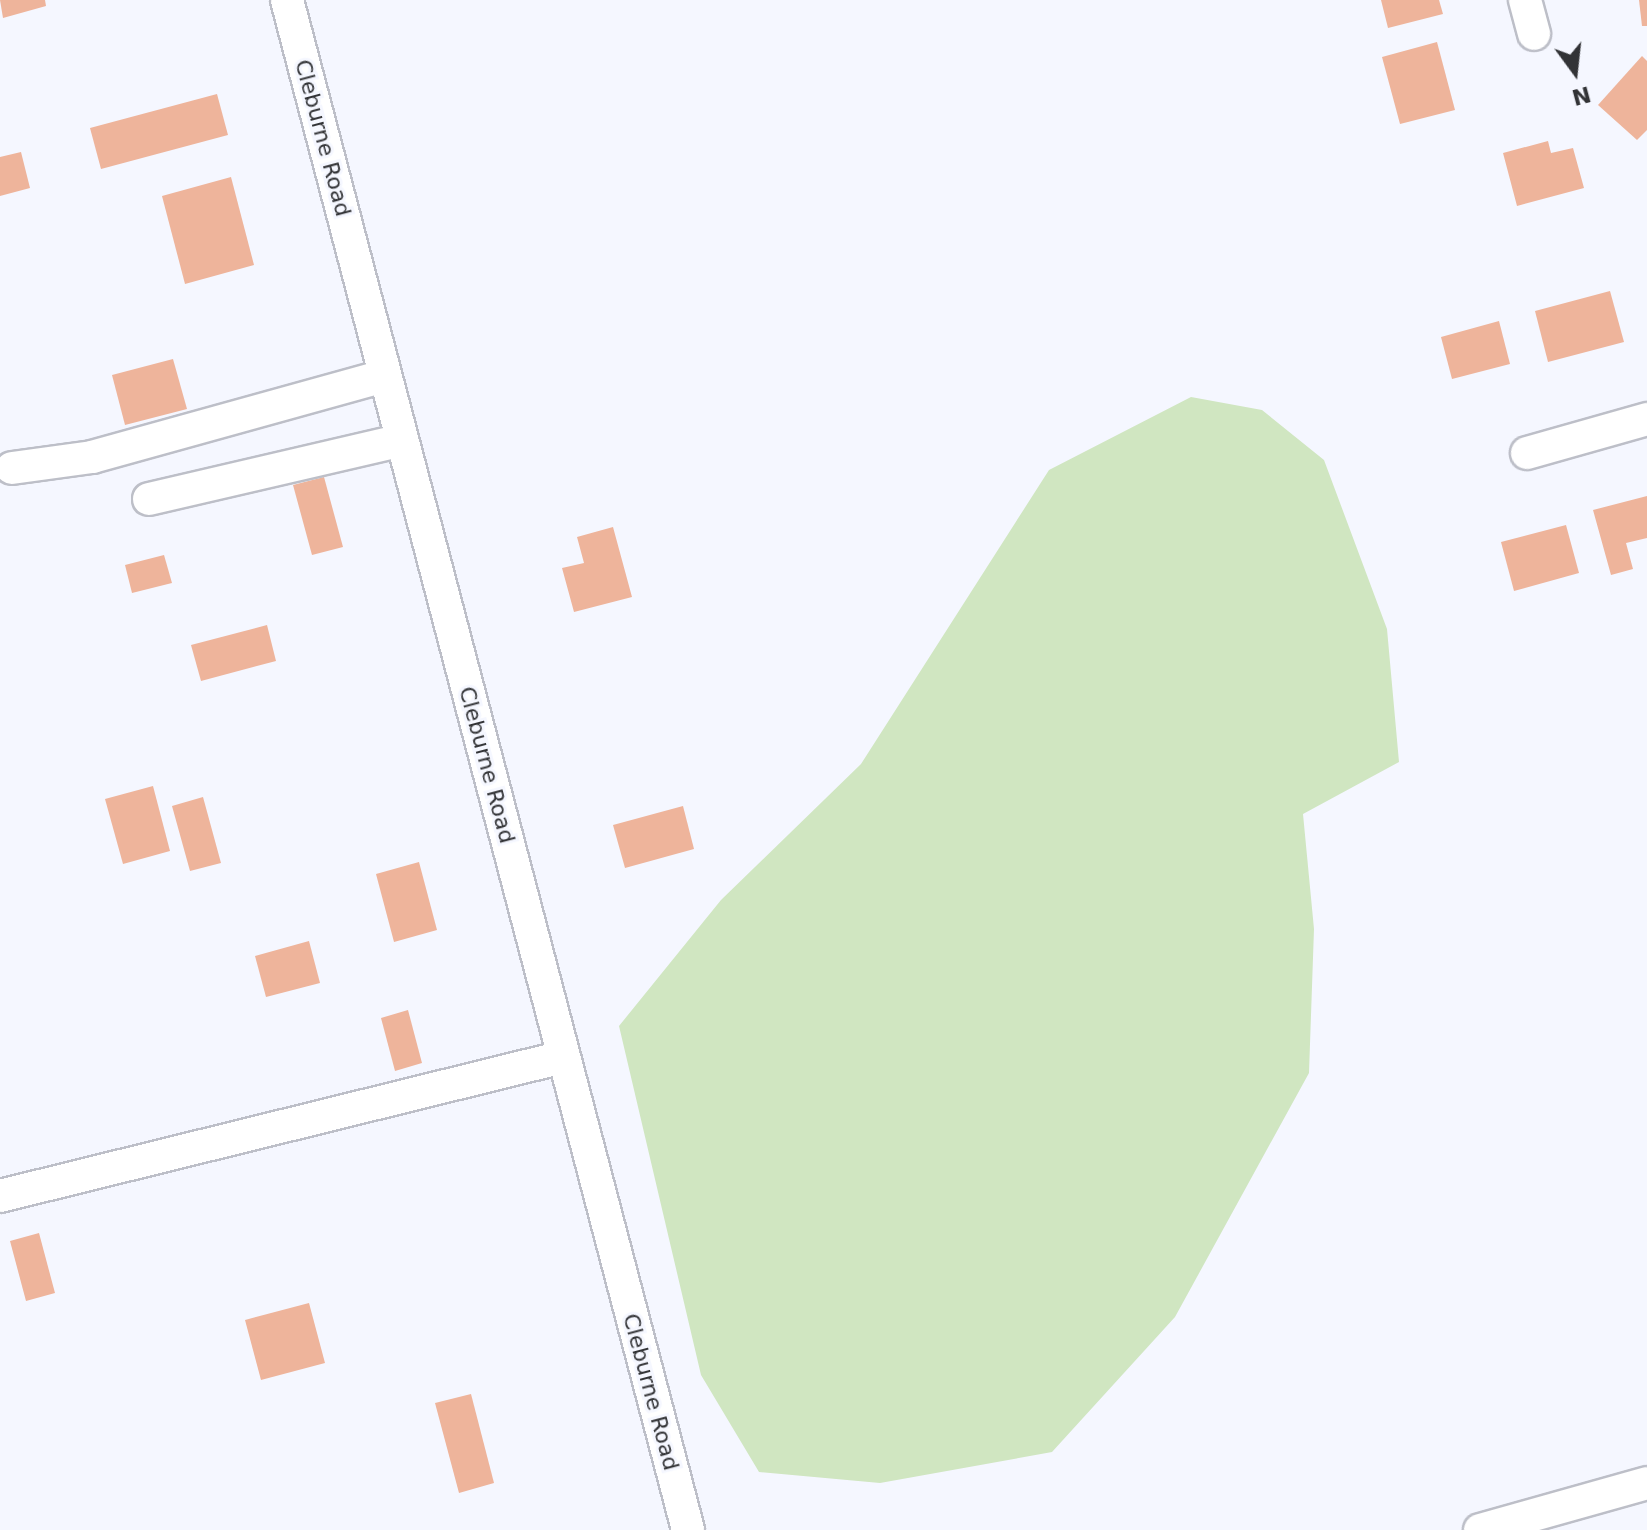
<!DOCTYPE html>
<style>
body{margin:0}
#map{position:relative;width:1647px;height:1530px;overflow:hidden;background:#f5f7ff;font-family:"DejaVu Sans",sans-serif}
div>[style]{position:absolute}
.green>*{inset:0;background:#d0e6c1}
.building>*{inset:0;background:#eeb49b}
.roads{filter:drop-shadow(2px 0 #bdbfc8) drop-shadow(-2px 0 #bdbfc8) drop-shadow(0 2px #bdbfc8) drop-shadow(0 -2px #bdbfc8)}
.minor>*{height:32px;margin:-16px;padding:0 16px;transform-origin:16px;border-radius:16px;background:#fff}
span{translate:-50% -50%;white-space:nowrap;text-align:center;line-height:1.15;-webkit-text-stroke:6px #f5f7ff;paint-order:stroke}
.street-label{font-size:22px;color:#323336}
.north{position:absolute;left:1535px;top:32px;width:80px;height:80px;-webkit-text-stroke:6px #f5f7ff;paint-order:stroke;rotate:165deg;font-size:22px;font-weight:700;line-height:32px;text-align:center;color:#323336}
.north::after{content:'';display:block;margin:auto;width:28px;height:36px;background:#323336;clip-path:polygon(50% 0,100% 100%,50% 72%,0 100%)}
</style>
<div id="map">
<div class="green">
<div style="clip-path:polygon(1191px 397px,1262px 410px,1324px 460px,1387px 629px,1399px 762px,1303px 814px,1314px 929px,1309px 1073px,1175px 1317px,1052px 1452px,880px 1483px,759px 1472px,701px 1375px,619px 1026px,721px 900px,861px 764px,1049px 470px)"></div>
</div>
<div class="building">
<div style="clip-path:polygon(0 0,45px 0,46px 6px,3px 18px)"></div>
<div style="clip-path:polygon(1381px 0,1439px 0,1443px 14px,1388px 28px)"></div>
<div style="clip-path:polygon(1639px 0,1647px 0,1647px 26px,1642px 26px)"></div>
<div style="clip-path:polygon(1437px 42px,1455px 110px,1400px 124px,1382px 57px)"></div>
<div style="clip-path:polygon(1642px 56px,1647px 61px,1647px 130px,1637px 140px,1598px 105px)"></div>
<div style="clip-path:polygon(217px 94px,228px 135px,101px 169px,90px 128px)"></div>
<div style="clip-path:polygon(1548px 141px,1551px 153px,1573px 148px,1584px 188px,1517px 206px,1503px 153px)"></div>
<div style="clip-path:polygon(21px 152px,30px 188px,0 196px,0 157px)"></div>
<div style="clip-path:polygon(231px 177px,254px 265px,185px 284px,162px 196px)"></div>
<div style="clip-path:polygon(1610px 291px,1624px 342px,1548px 362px,1535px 311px)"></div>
<div style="clip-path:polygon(1499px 321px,1510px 364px,1452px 379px,1441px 337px)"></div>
<div style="clip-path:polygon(173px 359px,187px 409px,125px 425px,112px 375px)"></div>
<div style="clip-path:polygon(324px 477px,343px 547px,312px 555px,293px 485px)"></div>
<div style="clip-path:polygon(1647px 496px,1647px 538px,1626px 543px,1633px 569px,1611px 575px,1593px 510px)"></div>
<div style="clip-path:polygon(1566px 525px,1579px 573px,1514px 591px,1501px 542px)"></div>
<div style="clip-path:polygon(613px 527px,632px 597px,574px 612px,562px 568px,584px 563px,577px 537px)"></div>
<div style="clip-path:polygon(164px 555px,172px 583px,132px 593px,125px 565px)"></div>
<div style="clip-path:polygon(267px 625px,276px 661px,201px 681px,191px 645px)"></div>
<div style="clip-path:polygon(153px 786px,170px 851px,123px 864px,105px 799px)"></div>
<div style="clip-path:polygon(203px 797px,221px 863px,190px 871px,172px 806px)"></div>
<div style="clip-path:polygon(683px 806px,694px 849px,625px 868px,613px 825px)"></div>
<div style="clip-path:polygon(419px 862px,437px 930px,394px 942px,376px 874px)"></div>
<div style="clip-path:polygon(309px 941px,320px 983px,266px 997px,255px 956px)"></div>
<div style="clip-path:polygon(408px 1010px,422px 1063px,395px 1071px,381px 1018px)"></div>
<div style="clip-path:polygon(39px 1233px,55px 1293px,26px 1301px,10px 1241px)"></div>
<div style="clip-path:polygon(309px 1303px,325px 1363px,261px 1380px,245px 1320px)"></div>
<div style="clip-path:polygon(471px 1394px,494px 1483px,459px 1493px,435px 1403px)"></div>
</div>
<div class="roads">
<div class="minor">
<div style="left:287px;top:0;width:1582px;rotate:75.31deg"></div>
<div style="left:1525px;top:0;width:35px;rotate:75deg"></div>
<div style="left:1527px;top:453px;width:125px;rotate:-15.8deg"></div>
<div style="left:12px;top:468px;width:81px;rotate:-7.8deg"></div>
<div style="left:92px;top:457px;width:304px;rotate:-15.5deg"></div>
<div style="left:149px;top:499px;width:260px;rotate:-13.1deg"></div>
<div style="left:0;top:1196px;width:580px;rotate:-13.87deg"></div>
<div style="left:1480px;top:1530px;width:173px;rotate:-15.7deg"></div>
</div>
</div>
<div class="street-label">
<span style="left:323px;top:138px;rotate:75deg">Cleburne Road</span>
<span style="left:487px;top:765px;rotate:75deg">Cleburne Road</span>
<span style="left:651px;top:1392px;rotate:75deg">Cleburne Road</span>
</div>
<div class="north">N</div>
</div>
